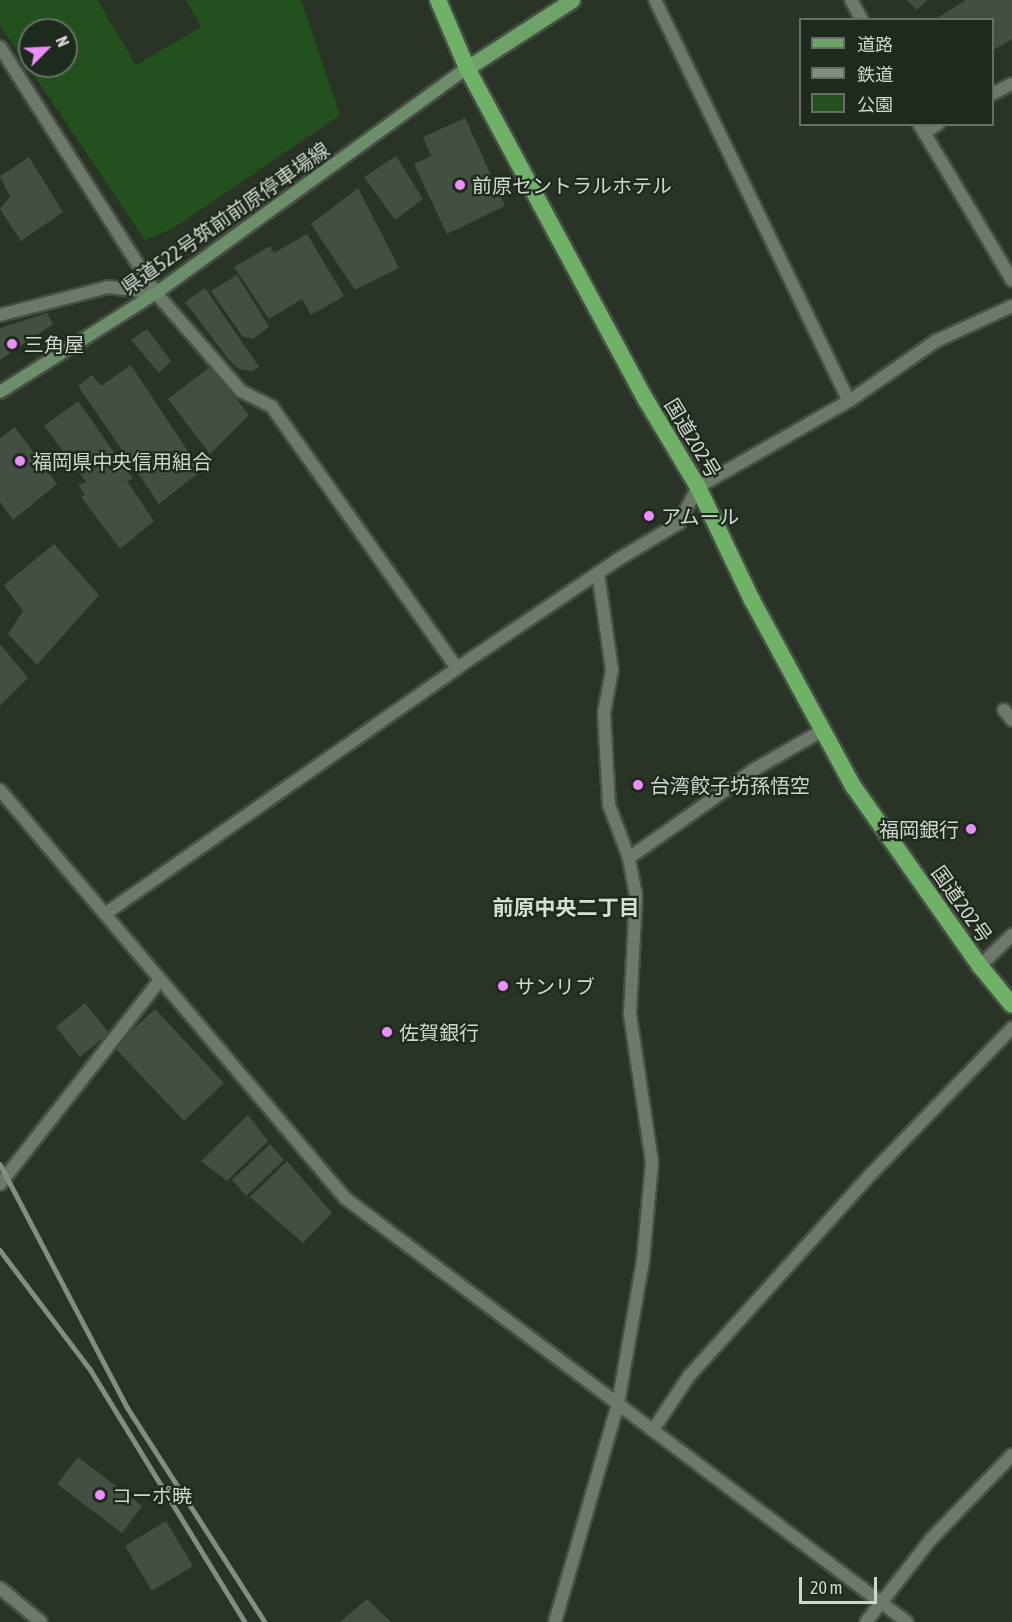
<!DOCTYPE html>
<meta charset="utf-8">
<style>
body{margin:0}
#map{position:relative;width:1012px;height:1622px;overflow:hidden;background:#293427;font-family:"Asap Condensed","Noto Sans JP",sans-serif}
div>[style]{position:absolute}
.green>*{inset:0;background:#23511d}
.building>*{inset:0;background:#434f42}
.roads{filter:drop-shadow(2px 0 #465045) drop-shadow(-2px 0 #465045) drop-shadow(0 2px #465045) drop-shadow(0 -2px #465045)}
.minor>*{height:12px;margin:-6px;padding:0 6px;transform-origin:6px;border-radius:6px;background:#6c796b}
.tertiary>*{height:12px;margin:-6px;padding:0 6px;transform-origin:6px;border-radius:6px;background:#6c796b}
.secondary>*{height:12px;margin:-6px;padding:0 6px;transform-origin:6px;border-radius:6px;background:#6d8e6a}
.primary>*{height:15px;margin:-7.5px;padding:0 7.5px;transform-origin:7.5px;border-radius:7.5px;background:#6ea368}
.trunk>*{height:16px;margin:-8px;padding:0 8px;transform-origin:8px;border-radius:8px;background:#6eb167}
.rail>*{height:4.5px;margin:-2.25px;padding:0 2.25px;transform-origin:2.25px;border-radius:2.25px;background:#848d83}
.dots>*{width:16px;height:16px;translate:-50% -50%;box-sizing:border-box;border:3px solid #1f2a1e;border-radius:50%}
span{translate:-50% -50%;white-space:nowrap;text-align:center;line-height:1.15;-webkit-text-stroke:4.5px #1f2a1e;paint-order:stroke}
.poi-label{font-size:20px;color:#d0d7cf}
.left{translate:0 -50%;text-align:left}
.right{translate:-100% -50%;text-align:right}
.street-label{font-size:20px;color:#d0d7cf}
.neighbourhood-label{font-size:21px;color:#d3e1d1;font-weight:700}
.legend{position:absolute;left:799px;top:18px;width:195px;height:108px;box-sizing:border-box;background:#1f2a1e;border:2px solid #666f65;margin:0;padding:8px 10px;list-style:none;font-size:18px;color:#d0d7cf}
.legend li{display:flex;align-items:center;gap:12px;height:30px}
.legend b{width:30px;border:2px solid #666f65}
.north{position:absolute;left:18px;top:18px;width:60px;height:60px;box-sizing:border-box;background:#1f2a1e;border:2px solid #666f65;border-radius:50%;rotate:66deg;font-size:16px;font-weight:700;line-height:24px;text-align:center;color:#d0d7cf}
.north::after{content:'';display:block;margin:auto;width:21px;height:27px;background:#eb8dfb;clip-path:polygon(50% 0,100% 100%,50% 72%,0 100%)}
.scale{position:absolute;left:799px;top:1577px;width:78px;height:27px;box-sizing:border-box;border:3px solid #d0d7cf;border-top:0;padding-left:8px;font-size:18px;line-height:21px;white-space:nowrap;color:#d0d7cf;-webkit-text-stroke:4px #1f2a1e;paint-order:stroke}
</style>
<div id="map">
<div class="green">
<div style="clip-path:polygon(evenodd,0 0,97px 0,136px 65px,201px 27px,186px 0,301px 0,340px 115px,172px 229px,145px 240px,0 25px,0 0,30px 30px,66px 30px,66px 66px,30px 66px,30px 30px)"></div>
</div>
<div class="building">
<div style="clip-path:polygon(907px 0,927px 0,917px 10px)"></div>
<div style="clip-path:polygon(966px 0,1012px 0,1012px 39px,992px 51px,992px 20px,934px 20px)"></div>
<div style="clip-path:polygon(465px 118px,505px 206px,447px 234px,414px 164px,431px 156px,423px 137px)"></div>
<div style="clip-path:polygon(396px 156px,423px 199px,395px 220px,364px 177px)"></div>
<div style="clip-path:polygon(29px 157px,63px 212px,21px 241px,0 209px,10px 197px,0 176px)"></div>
<div style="clip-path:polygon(358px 188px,399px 268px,355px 290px,311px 224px)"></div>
<div style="clip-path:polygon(307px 234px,344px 296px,311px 315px,302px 299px,269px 319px,234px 267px,270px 246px,274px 253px)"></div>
<div style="clip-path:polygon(237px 275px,269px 327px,253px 339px,242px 336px,211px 291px)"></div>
<div style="clip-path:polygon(205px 288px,259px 367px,252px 371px,239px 369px,229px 360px,185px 302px)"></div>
<div style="clip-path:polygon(47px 313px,53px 324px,0 360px,0 328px)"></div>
<div style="clip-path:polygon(147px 329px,171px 361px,159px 373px,131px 340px)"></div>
<div style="clip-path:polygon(131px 365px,201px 471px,159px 504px,78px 386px,92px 375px,101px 386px)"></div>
<div style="clip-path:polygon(211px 366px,249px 415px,210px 454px,168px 399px)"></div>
<div style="clip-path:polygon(78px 401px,133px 479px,127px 481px,154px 521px,120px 549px,81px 497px,85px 495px,78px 485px,86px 482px,44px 426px)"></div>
<div style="clip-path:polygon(15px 427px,57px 484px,13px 520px,0 502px,0 438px)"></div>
<div style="clip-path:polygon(54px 544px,99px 595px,37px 665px,8px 634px,23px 611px,4px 585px)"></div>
<div style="clip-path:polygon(0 644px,28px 678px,0 706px)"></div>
<div style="clip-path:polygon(85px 1003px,109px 1033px,80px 1057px,56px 1027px)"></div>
<div style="clip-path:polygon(155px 1009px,224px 1083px,184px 1121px,114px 1047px)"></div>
<div style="clip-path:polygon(248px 1115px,268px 1141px,227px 1181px,201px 1161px)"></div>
<div style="clip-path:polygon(270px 1144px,284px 1160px,246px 1196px,232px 1180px)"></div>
<div style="clip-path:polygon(287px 1161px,332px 1213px,303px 1243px,250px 1197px)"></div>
<div style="clip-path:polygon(78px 1457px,142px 1506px,122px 1533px,57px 1484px)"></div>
<div style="clip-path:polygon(166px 1521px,193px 1566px,152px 1591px,125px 1546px)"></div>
<div style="clip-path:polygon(367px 1599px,391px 1622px,340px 1622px)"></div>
</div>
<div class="roads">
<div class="minor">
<div style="left:655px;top:0;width:445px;rotate:64.2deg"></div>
<div style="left:851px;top:0;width:23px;rotate:61deg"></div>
<div style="left:0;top:47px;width:291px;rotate:57.6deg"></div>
<div style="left:156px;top:293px;width:130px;rotate:49.1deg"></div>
<div style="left:241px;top:391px;width:35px;rotate:27deg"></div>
<div style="left:272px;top:407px;width:320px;rotate:54.7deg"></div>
<div style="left:992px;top:94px;width:22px;rotate:-27deg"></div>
<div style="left:919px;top:124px;width:182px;rotate:59.2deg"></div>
<div style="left:924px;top:133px;width:17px;rotate:-33deg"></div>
<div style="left:1004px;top:710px;width:13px;rotate:51deg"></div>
<div style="left:629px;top:858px;width:154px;rotate:-35.2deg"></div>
<div style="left:755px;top:769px;width:78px;rotate:-29.8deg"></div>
<div style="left:105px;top:914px;width:429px;rotate:-34.9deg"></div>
<div style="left:457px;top:668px;width:193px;rotate:-34deg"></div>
<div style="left:617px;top:560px;width:72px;rotate:-30.8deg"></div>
<div style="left:679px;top:523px;width:41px;rotate:-62.2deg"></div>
<div style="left:698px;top:487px;width:174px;rotate:-29.7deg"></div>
<div style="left:849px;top:401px;width:106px;rotate:-34.6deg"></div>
<div style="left:936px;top:341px;width:84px;rotate:-24.7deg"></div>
<div style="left:980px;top:966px;width:45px;rotate:-44.1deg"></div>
<div style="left:0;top:1184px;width:258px;rotate:-51.9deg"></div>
<div style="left:653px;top:1430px;width:65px;rotate:-56.3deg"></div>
<div style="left:689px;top:1376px;width:273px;rotate:-48deg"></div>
<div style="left:872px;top:1173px;width:202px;rotate:-46deg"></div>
<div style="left:0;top:1588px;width:53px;rotate:39.7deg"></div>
<div style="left:555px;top:1622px;width:227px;rotate:-73.9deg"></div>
<div style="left:618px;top:1404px;width:145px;rotate:-80.1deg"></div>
<div style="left:643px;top:1261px;width:99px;rotate:-84.8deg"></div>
<div style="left:652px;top:1162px;width:150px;rotate:-98.5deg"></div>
<div style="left:630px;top:1014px;width:119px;rotate:-87.1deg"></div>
<div style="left:636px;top:895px;width:38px;rotate:-101deg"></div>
<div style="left:629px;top:858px;width:57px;rotate:-110.7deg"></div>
<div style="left:609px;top:805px;width:92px;rotate:-93.1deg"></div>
<div style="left:604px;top:713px;width:44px;rotate:-79.5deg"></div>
<div style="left:612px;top:670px;width:98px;rotate:-98.2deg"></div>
<div style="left:866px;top:1622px;width:105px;rotate:-51.9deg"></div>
<div style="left:931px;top:1539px;width:117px;rotate:-46deg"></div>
</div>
<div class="tertiary">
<div style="left:0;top:315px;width:112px;rotate:-14.5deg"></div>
<div style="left:108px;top:287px;width:48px;rotate:7.1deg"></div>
<div style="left:0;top:790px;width:534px;rotate:49.78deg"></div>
<div style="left:345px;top:1198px;width:704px;rotate:37.03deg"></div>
</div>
<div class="secondary">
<div style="left:0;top:392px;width:185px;rotate:-32.4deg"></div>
<div style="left:156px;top:293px;width:384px;rotate:-35.9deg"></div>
</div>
<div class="primary">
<div style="left:467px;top:68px;width:125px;rotate:-32.9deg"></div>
</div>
<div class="trunk">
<div style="left:438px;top:0;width:74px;rotate:66.9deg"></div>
<div style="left:467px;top:68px;width:377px;rotate:61.7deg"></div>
<div style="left:646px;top:400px;width:101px;rotate:59.1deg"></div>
<div style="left:698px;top:487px;width:125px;rotate:64.5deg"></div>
<div style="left:752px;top:600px;width:212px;rotate:61.5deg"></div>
<div style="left:853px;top:786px;width:220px;rotate:54.8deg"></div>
<div style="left:980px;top:966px;width:50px;rotate:50.6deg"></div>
</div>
</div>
<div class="rail">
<div style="left:0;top:1164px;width:274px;rotate:62.4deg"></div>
<div style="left:127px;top:1407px;width:255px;rotate:57.3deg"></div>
<div style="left:0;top:1250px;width:149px;rotate:52.9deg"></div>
<div style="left:90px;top:1369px;width:297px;rotate:58.5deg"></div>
</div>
<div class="dots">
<div style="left:460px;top:185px;background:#eb8dfb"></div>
<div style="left:12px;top:344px;background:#eb8dfb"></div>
<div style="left:20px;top:461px;background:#eb8dfb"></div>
<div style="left:649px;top:516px;background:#eb8dfb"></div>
<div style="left:638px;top:785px;background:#eb8dfb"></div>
<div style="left:971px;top:829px;background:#eb8dfb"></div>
<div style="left:503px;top:986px;background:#eb8dfb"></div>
<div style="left:387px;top:1032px;background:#eb8dfb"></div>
<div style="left:100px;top:1495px;background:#eb8dfb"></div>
</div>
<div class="poi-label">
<span class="left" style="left:472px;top:185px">前原セントラルホテル</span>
<span class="left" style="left:24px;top:344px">三角屋</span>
<span class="left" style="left:32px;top:461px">福岡県中央信用組合</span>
<span class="left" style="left:661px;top:516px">アムール</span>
<span class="left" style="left:650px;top:785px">台湾餃子坊孫悟空</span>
<span class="right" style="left:959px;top:829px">福岡銀行</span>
<span class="left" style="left:515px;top:986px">サンリブ</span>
<span class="left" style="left:399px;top:1032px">佐賀銀行</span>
<span class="left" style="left:112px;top:1495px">コーポ暁</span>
</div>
<div class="street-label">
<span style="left:225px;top:218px;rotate:-35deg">県道522号筑前前原停車場線</span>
<span style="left:693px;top:438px;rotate:59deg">国道202号</span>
<span style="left:962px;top:904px;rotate:55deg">国道202号</span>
</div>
<div class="neighbourhood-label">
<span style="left:566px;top:907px">前原中央二丁目</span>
</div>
<ul class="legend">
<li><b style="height:8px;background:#6ea368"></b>道路</li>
<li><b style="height:8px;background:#848d83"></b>鉄道</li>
<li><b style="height:16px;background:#23511d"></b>公園</li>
</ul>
<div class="north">N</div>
<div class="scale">20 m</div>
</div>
